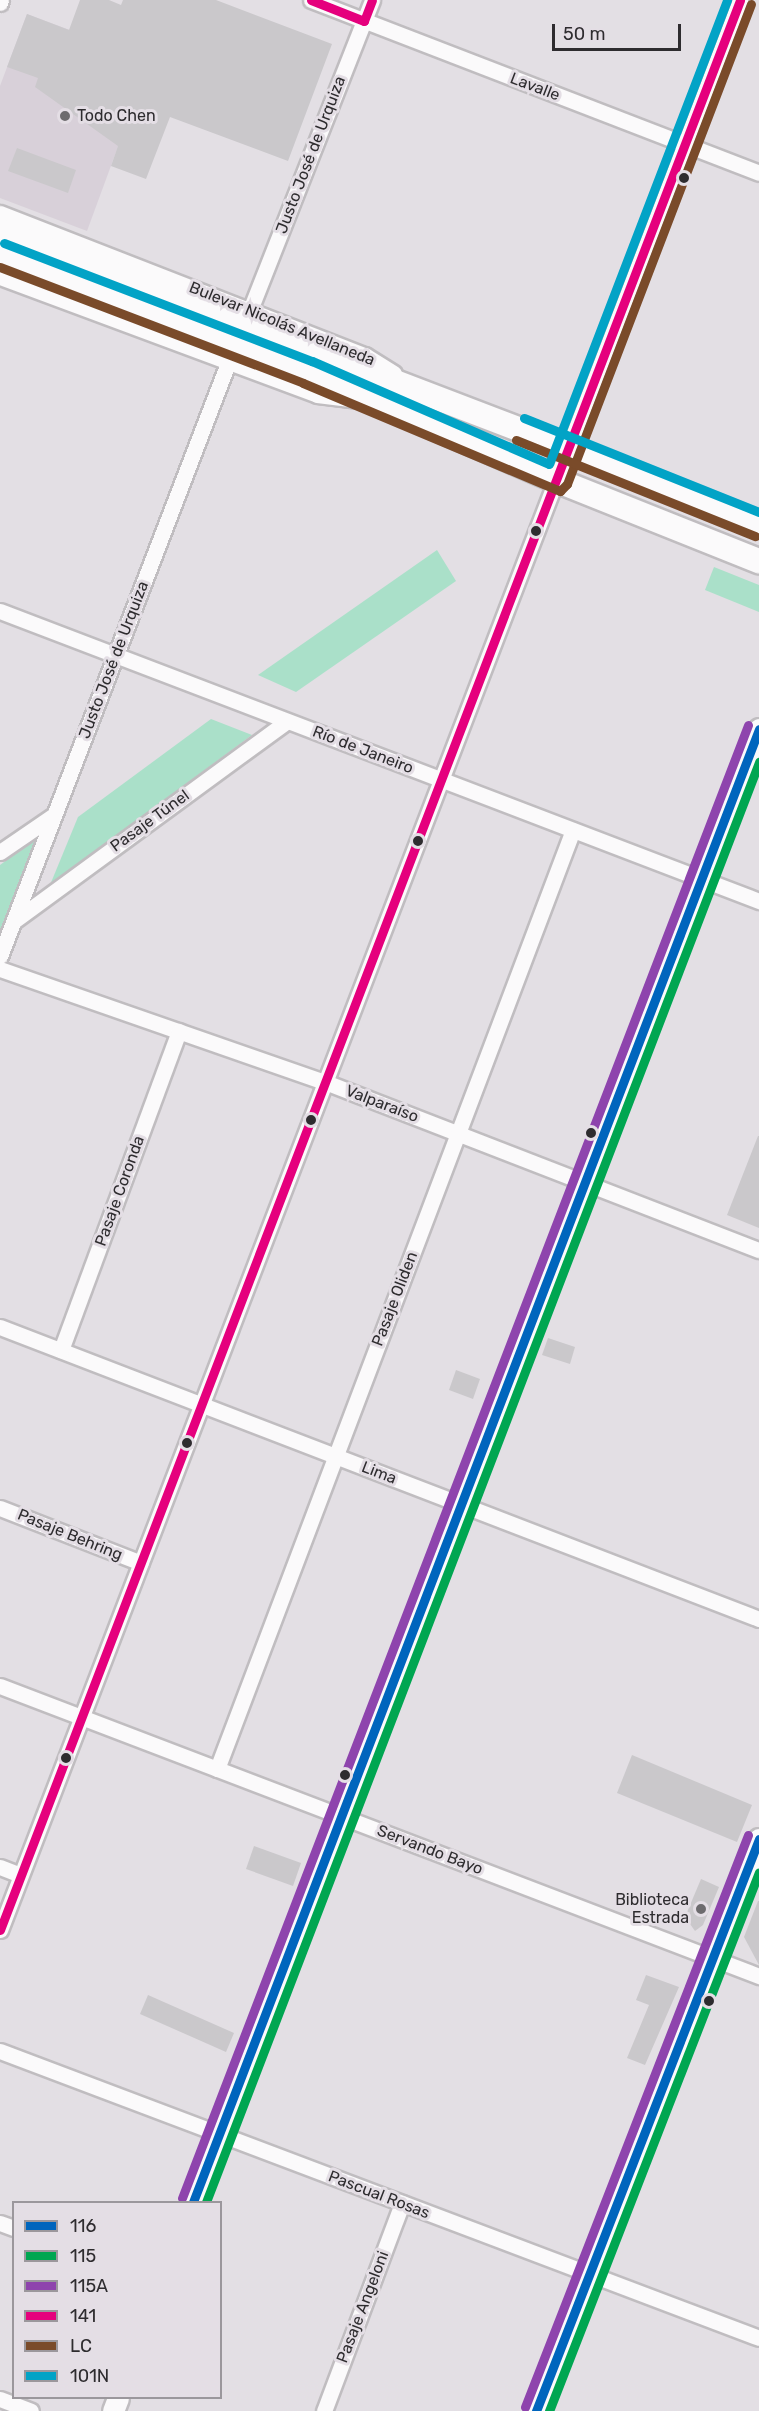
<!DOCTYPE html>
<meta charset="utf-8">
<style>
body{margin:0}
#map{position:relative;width:759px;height:2411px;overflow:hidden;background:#e3dfe4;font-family:Rubik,sans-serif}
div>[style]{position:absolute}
.built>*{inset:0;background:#d8d0d9}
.green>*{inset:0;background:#aae0c9}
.building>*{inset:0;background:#cac8cb}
.roads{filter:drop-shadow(2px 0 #c0bdc0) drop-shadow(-2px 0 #c0bdc0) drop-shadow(0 2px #c0bdc0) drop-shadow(0 -2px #c0bdc0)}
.street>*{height:15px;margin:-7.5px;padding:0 7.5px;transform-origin:7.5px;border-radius:7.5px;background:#fbfafb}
.secondary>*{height:21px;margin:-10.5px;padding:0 10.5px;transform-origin:10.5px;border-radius:10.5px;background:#fbfafb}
.primary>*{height:24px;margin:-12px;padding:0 12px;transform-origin:12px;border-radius:12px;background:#fbfafb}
.bus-1>*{height:9px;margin:-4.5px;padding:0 4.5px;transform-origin:4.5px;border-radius:4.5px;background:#0065bd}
.bus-2>*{height:9px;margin:-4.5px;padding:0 4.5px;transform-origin:4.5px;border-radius:4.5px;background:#00a651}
.bus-3>*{height:9px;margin:-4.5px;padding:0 4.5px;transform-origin:4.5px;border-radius:4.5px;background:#8e44ad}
.bus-4>*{height:9px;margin:-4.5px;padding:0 4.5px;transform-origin:4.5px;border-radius:4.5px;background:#e5007d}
.bus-5>*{height:9px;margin:-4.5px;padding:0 4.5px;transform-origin:4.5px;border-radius:4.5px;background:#7a4b2a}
.bus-6>*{height:9px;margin:-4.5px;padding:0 4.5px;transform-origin:4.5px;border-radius:4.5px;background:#02a3c6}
.dots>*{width:16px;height:16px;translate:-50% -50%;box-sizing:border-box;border:3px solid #e4dee5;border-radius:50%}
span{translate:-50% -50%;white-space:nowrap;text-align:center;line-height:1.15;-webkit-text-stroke:6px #e4dee5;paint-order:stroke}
.street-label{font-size:16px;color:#2e2c2f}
.poi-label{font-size:16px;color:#2e2c2f}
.left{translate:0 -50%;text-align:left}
.right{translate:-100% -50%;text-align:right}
.legend{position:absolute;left:12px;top:2201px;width:210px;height:198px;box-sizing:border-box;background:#e4dee5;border:2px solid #9b979c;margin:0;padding:8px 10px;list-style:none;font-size:18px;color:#2e2c2f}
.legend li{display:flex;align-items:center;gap:12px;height:30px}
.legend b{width:30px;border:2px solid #9b979c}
.scale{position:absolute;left:552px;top:24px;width:129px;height:27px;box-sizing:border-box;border:3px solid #2e2c2f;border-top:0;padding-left:8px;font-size:18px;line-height:21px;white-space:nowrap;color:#2e2c2f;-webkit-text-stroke:4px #e4dee5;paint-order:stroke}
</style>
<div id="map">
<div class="built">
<div style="clip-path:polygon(27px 14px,134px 54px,141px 84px,87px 231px,0 198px,0 86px)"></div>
</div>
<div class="green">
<div style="clip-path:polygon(437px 550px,456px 581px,296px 692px,258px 675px)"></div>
<div style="clip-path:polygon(714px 567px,759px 585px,759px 612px,705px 590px)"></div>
<div style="clip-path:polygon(211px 719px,252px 735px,50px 885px,78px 817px)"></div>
<div style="clip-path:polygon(39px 836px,0 930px,0 865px)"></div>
</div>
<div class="building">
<div style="clip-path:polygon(80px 0,109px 0,121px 5px,123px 0,216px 0,332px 44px,288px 161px,170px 117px,146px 179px,111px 166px,118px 146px,35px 87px,38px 78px,7px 67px,27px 14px,69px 30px)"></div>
<div style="clip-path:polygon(17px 148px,76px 170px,68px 193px,8px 171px)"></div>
<div style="clip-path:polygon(758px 1136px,759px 1136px,759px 1228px,727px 1215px)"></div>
<div style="clip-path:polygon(548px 1338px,575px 1347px,570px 1364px,542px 1355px)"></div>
<div style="clip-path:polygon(456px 1370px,480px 1379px,473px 1399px,449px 1390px)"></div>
<div style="clip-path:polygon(632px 1755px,752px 1805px,737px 1842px,617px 1793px)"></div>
<div style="clip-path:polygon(254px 1846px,301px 1863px,293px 1886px,246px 1869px)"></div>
<div style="clip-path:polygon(701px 1879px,719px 1887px,703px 1925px,695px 1931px,685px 1917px)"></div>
<div style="clip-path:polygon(758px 1901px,759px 1901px,759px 1965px,744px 1937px)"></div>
<div style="clip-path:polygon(646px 1975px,679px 1987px,645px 2065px,627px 2058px,649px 2005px,636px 2000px)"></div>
<div style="clip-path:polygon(148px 1995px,234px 2033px,226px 2052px,140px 2014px)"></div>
</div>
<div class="roads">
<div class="street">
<div style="left:311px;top:0;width:480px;rotate:21.1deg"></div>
<div style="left:0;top:3px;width:3px;rotate:-72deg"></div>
<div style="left:0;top:213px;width:392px;rotate:21.3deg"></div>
<div style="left:365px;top:355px;width:34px;rotate:32deg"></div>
<div style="left:0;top:277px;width:338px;rotate:20.4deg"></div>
<div style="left:317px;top:395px;width:39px;rotate:7deg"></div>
<div style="left:250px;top:310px;width:333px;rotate:-68.5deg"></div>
<div style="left:0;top:611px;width:813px;rotate:20.91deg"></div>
<div style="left:0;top:852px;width:65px;rotate:-34.4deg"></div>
<div style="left:14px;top:921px;width:338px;rotate:-36.2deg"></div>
<div style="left:0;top:956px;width:635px;rotate:-68.97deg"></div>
<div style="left:0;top:969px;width:344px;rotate:19.2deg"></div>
<div style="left:325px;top:1082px;width:465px;rotate:21.2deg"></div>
<div style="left:0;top:1327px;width:813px;rotate:21.04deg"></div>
<div style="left:61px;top:1350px;width:340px;rotate:-69.7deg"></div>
<div style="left:0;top:1508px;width:151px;rotate:21.3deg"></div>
<div style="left:0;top:1686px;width:813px;rotate:20.91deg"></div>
<div style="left:217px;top:1769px;width:1004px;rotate:-69.24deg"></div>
<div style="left:0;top:1867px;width:22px;rotate:21deg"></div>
<div style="left:0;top:1930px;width:2067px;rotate:-69.02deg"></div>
<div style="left:0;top:2051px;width:811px;rotate:20.71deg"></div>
<div style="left:0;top:2223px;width:15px;rotate:20deg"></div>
<div style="left:0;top:2399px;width:33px;rotate:21deg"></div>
<div style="left:324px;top:2411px;width:222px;rotate:-69.4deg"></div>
</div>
<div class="secondary">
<div style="left:193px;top:2202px;width:1578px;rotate:-68.98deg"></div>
<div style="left:113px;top:2411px;width:14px;rotate:-69deg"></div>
<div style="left:536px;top:2411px;width:614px;rotate:-68.7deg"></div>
</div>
<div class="primary">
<div style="left:0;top:231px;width:608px;rotate:20.91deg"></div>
<div style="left:568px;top:448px;width:206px;rotate:22deg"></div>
<div style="left:0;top:254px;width:330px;rotate:21deg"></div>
<div style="left:308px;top:372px;width:270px;rotate:23.5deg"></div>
<div style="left:556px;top:480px;width:219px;rotate:21.8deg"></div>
</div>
</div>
<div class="bus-1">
<div style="left:193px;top:2202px;width:1578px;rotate:-68.98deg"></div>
<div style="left:536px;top:2411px;width:614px;rotate:-68.7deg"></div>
</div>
<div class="bus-2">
<div style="left:206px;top:2202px;width:1543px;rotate:-68.99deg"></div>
<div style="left:549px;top:2411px;width:578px;rotate:-68.71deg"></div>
</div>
<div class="bus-3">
<div style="left:182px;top:2198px;width:1578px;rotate:-68.98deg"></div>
<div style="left:525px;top:2407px;width:614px;rotate:-68.7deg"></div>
</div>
<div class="bus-4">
<div style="left:311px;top:0;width:57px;rotate:21.6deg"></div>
<div style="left:364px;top:21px;width:22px;rotate:-69deg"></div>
<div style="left:0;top:1930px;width:2067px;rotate:-69.02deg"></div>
</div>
<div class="bus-5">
<div style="left:0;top:267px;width:324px;rotate:20.9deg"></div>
<div style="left:303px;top:383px;width:279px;rotate:22.8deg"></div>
<div style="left:560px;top:491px;width:10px;rotate:-45deg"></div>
<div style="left:567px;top:484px;width:514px;rotate:-69.03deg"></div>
<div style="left:516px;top:440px;width:258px;rotate:21.9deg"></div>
</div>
<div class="bus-6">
<div style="left:4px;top:243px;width:330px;rotate:21deg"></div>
<div style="left:312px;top:361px;width:258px;rotate:23.5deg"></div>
<div style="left:549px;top:464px;width:497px;rotate:-69deg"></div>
<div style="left:524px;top:418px;width:253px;rotate:21.8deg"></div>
</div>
<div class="dots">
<div style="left:65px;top:116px;background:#6d6b6e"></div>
<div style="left:684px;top:178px;background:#2e2c2f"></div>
<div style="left:536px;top:531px;background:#2e2c2f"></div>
<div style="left:418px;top:841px;background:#2e2c2f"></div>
<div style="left:311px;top:1120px;background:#2e2c2f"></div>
<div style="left:591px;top:1133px;background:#2e2c2f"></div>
<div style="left:187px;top:1443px;background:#2e2c2f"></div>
<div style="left:66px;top:1758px;background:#2e2c2f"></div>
<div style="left:345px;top:1775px;background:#2e2c2f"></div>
<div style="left:701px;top:1909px;background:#6d6b6e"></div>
<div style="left:709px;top:2001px;background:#2e2c2f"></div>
</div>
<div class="street-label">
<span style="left:535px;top:87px;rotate:21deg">Lavalle</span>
<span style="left:311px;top:155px;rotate:-69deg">Justo José de Urquiza</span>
<span style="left:282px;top:324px;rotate:22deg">Bulevar Nicolás Avellaneda</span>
<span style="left:114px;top:660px;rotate:-69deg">Justo José de Urquiza</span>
<span style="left:363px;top:750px;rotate:21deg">Río de Janeiro</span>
<span style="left:150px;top:821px;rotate:-36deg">Pasaje Túnel</span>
<span style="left:382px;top:1104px;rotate:21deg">Valparaíso</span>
<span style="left:120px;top:1191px;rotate:-70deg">Pasaje Coronda</span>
<span style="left:395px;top:1299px;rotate:-69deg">Pasaje Oliden</span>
<span style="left:379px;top:1473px;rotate:21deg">Lima</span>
<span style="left:70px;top:1535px;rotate:22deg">Pasaje Behring</span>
<span style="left:430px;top:1850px;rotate:21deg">Servando Bayo</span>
<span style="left:379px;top:2195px;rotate:21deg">Pascual Rosas</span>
<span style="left:363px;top:2307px;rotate:-69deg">Pasaje Angeloni</span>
</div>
<div class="poi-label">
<span class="left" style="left:77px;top:116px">Todo Chen</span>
<span class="right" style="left:689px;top:1909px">Biblioteca<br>Estrada</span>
</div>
<ul class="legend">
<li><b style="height:8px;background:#0065bd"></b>116</li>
<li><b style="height:8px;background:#00a651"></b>115</li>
<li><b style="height:8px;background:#8e44ad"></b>115A</li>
<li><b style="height:8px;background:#e5007d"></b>141</li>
<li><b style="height:8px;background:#7a4b2a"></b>LC</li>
<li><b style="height:8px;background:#02a3c6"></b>101N</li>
</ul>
<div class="scale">50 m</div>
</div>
